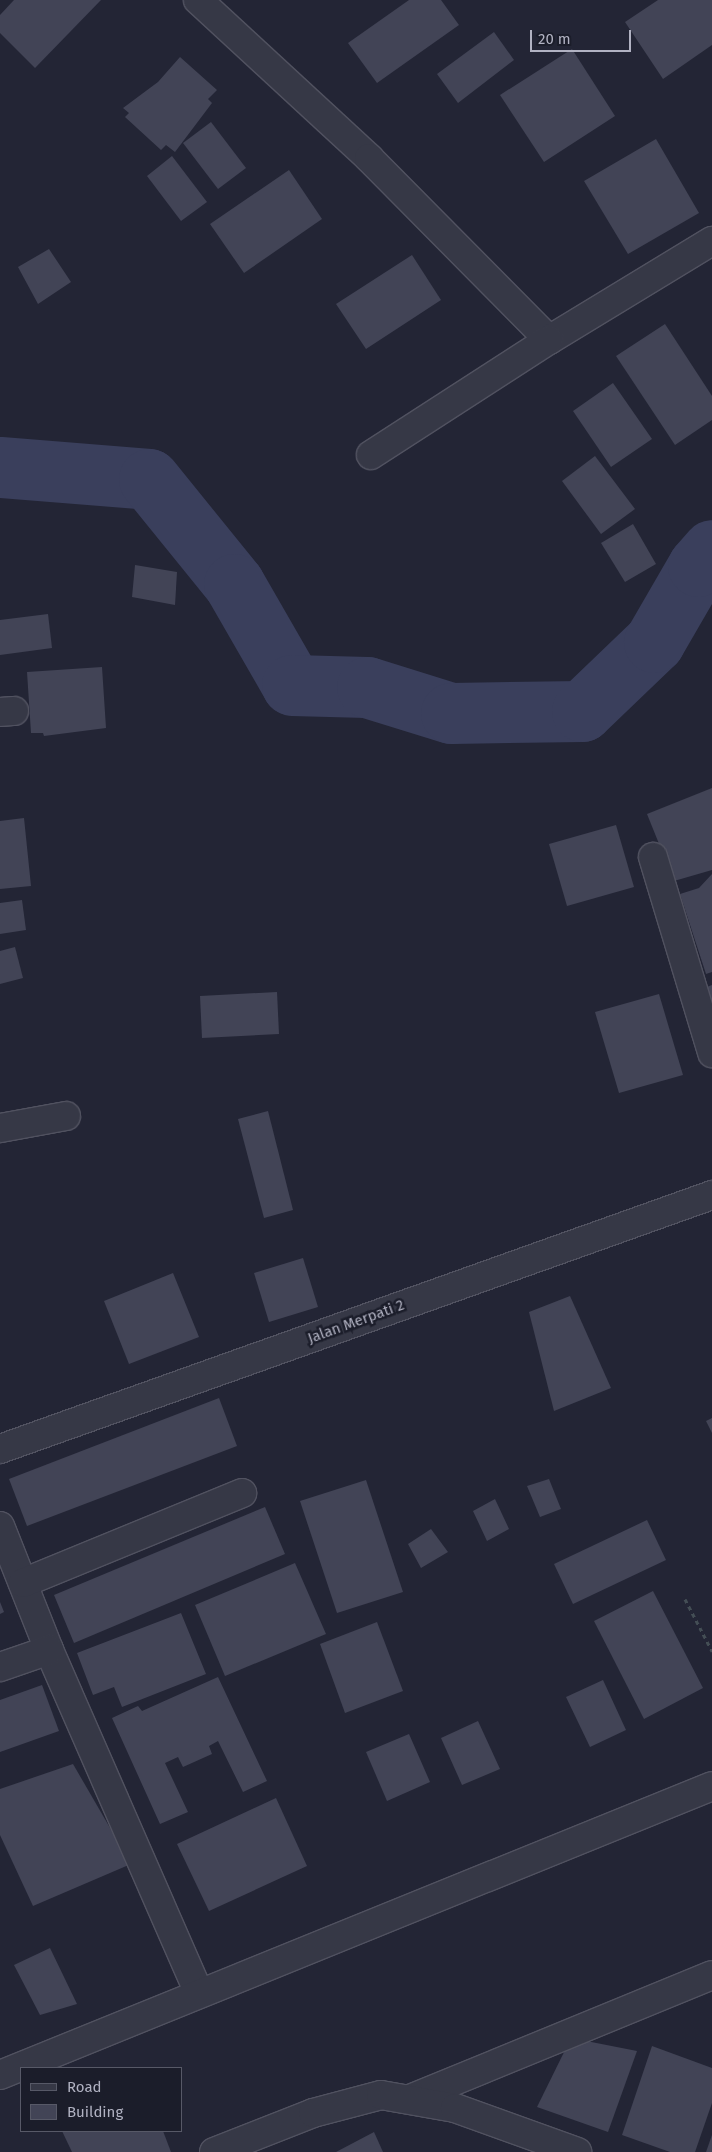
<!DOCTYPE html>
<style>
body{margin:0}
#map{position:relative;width:712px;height:2152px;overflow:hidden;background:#232535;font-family:"Fira Sans",sans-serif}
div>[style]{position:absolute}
.river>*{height:61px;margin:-30.5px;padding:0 30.5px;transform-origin:30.5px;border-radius:30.5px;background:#3a3f5c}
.building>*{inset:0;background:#424456}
.path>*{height:3px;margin-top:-1.5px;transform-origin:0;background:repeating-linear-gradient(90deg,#444e55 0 4px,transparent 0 8px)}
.roads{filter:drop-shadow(1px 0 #515260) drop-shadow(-1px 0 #515260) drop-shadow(0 1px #515260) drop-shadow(0 -1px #515260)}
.minor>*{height:28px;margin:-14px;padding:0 14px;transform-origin:14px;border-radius:14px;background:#363846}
span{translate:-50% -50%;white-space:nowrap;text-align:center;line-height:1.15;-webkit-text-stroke:5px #1b1d2a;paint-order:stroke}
.street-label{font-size:15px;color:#b1b2c2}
.legend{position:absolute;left:20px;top:2067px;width:162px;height:65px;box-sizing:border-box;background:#1b1d2a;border:1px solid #575967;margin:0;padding:6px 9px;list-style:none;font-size:15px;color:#b1b2c2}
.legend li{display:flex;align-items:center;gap:10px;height:25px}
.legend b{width:25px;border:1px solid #575967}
.scale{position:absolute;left:530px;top:30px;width:101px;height:22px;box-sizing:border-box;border:2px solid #b1b2c2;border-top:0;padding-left:6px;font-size:15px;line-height:18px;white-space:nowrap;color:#b1b2c2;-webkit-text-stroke:4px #1b1d2a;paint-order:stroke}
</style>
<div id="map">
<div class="river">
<div style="left:0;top:467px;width:149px;rotate:4.6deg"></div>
<div style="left:149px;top:479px;width:135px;rotate:51deg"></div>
<div style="left:234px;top:584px;width:116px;rotate:60.1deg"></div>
<div style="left:292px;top:685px;width:75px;rotate:1.5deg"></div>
<div style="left:367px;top:687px;width:88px;rotate:17.2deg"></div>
<div style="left:451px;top:713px;width:131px;rotate:-0.9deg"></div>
<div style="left:582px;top:711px;width:100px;rotate:-43.8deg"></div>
<div style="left:654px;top:642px;width:88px;rotate:-59.9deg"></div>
<div style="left:698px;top:566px;width:21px;rotate:-49deg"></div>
</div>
<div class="building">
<div style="clip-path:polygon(14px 0,101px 0,35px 68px,0 33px,0 15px)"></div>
<div style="clip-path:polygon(409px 0,441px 0,459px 25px,377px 83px,348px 43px)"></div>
<div style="clip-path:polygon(658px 0,712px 0,712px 45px,663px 79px,625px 22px)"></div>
<div style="clip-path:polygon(494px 32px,514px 60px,458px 103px,437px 74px)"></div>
<div style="clip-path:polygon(572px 49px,615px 116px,544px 162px,500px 95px)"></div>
<div style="clip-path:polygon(180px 57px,217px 90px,208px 99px,212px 103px,175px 152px,166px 145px,161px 150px,125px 117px,129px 113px,123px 108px,158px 82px)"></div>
<div style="clip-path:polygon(211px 122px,246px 168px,218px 189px,183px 143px)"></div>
<div style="clip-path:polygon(656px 139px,699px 213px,628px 254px,584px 181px)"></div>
<div style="clip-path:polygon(172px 156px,207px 202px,181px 221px,147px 176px)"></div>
<div style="clip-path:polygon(289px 170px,322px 219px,244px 273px,210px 224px)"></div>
<div style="clip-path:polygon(49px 249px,71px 282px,38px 304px,18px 267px)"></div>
<div style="clip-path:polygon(412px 255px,441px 300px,366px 349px,336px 304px)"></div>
<div style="clip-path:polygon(665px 324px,712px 396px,712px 420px,675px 445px,616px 356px)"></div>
<div style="clip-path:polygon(613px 383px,652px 439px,611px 467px,573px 411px)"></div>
<div style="clip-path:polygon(595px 456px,635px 509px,601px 534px,562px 481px)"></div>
<div style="clip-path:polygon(633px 524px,656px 564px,625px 582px,601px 543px)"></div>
<div style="clip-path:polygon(135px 565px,177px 572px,175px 605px,132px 597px)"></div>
<div style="clip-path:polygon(48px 614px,52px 648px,0 655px,0 620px)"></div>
<div style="clip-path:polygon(102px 667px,106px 728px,44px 736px,43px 733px,31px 733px,27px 672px)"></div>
<div style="clip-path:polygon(712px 788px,712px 870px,674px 881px,647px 814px)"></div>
<div style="clip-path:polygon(24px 818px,31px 886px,0 889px,0 821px)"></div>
<div style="clip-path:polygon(616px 825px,634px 887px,567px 906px,549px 844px)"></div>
<div style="clip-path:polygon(712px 874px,712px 972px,706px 974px,680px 894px,699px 888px)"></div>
<div style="clip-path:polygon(22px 900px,26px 930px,0 934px,0 903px)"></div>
<div style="clip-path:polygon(15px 947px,23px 978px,0 984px,0 951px)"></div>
<div style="clip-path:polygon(712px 985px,712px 1021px,701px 989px)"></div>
<div style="clip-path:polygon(277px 992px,279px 1034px,202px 1038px,200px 996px)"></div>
<div style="clip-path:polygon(659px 994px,683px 1075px,619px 1093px,595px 1012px)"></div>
<div style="clip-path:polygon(268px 1111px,293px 1210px,264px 1218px,238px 1119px)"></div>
<div style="clip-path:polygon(303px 1258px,318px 1307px,269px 1322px,254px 1273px)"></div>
<div style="clip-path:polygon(173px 1273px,199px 1337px,129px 1364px,104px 1301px)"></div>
<div style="clip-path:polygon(570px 1296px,611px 1388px,554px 1411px,529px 1312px)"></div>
<div style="clip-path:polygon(219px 1398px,237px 1446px,27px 1526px,9px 1479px)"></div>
<div style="clip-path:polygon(712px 1418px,712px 1433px,706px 1421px)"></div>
<div style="clip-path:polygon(549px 1479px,561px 1509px,540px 1517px,527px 1486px)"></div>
<div style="clip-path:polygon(366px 1480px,403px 1592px,337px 1613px,300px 1501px)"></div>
<div style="clip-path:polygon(495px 1499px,509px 1529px,487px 1541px,473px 1511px)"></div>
<div style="clip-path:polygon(265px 1507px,285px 1554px,74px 1643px,54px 1595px)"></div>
<div style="clip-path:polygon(647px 1520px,666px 1560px,573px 1604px,554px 1564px)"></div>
<div style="clip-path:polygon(431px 1529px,448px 1552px,421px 1568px,408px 1544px)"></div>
<div style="clip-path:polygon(295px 1563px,326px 1634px,225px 1676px,195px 1605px)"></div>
<div style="clip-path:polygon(653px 1591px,703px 1688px,644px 1719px,594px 1621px)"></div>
<div style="clip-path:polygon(0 1602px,4px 1612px,0 1614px)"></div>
<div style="clip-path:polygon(181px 1613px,206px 1674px,122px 1707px,114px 1687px,93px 1695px,77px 1653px)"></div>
<div style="clip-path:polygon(377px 1622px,403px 1691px,345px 1713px,320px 1644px)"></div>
<div style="clip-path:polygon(218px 1677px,267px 1781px,243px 1792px,218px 1741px,209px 1746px,212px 1754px,183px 1767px,178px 1757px,165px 1763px,188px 1812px,160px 1824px,112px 1718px,138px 1706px,142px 1711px)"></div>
<div style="clip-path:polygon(603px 1680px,626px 1730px,590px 1747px,566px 1697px)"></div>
<div style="clip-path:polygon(42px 1685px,59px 1731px,0 1752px,0 1700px)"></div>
<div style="clip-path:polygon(478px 1721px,500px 1769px,462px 1785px,441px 1738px)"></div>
<div style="clip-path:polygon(409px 1734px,430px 1782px,387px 1801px,366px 1752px)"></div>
<div style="clip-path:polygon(73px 1764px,131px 1864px,33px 1906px,0 1835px,0 1789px)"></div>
<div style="clip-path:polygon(276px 1798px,307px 1866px,209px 1911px,177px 1844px)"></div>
<div style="clip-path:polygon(50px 1948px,77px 2004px,40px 2015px,14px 1965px)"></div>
<div style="clip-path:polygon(571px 2038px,637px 2051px,608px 2132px,537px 2107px)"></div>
<div style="clip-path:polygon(652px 2046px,712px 2068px,712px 2103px,695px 2152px,670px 2152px,622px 2135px)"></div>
<div style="clip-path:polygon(62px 2131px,163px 2131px,171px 2152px,72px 2152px)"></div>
<div style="clip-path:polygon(374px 2132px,383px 2152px,336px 2152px)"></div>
<div style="clip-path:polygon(712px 2135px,712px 2152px,706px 2152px)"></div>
</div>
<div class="path">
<div style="left:685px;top:1599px;width:59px;rotate:62.6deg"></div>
</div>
<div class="roads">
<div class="minor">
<div style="left:198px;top:0;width:233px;rotate:42.7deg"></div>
<div style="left:369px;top:158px;width:256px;rotate:45.3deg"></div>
<div style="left:549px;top:340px;width:191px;rotate:-31.3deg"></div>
<div style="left:371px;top:455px;width:212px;rotate:-32.9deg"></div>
<div style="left:0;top:712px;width:14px;rotate:-4deg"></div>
<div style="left:653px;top:857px;width:205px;rotate:73.2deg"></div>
<div style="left:0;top:1128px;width:67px;rotate:-10.3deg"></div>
<div style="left:0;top:1449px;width:756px;rotate:-19.63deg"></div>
<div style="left:0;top:1526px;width:133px;rotate:68.4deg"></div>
<div style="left:49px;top:1650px;width:375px;rotate:66.4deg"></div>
<div style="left:23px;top:1583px;width:237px;rotate:-22.3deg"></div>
<div style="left:0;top:1667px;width:52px;rotate:-19.1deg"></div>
<div style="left:0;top:2075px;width:768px;rotate:-22.09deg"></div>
<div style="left:410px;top:2099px;width:326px;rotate:-22.3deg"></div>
<div style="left:214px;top:2152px;width:106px;rotate:-21.5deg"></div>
<div style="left:313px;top:2113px;width:70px;rotate:-14.8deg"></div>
<div style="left:381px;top:2095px;width:75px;rotate:10deg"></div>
<div style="left:455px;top:2108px;width:130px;rotate:19.8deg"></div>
</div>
</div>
<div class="street-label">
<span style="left:356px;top:1322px;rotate:-20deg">Jalan Merpati 2</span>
</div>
<ul class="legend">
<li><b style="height:6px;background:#363846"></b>Road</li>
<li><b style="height:14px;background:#424456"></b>Building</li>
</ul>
<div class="scale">20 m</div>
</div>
